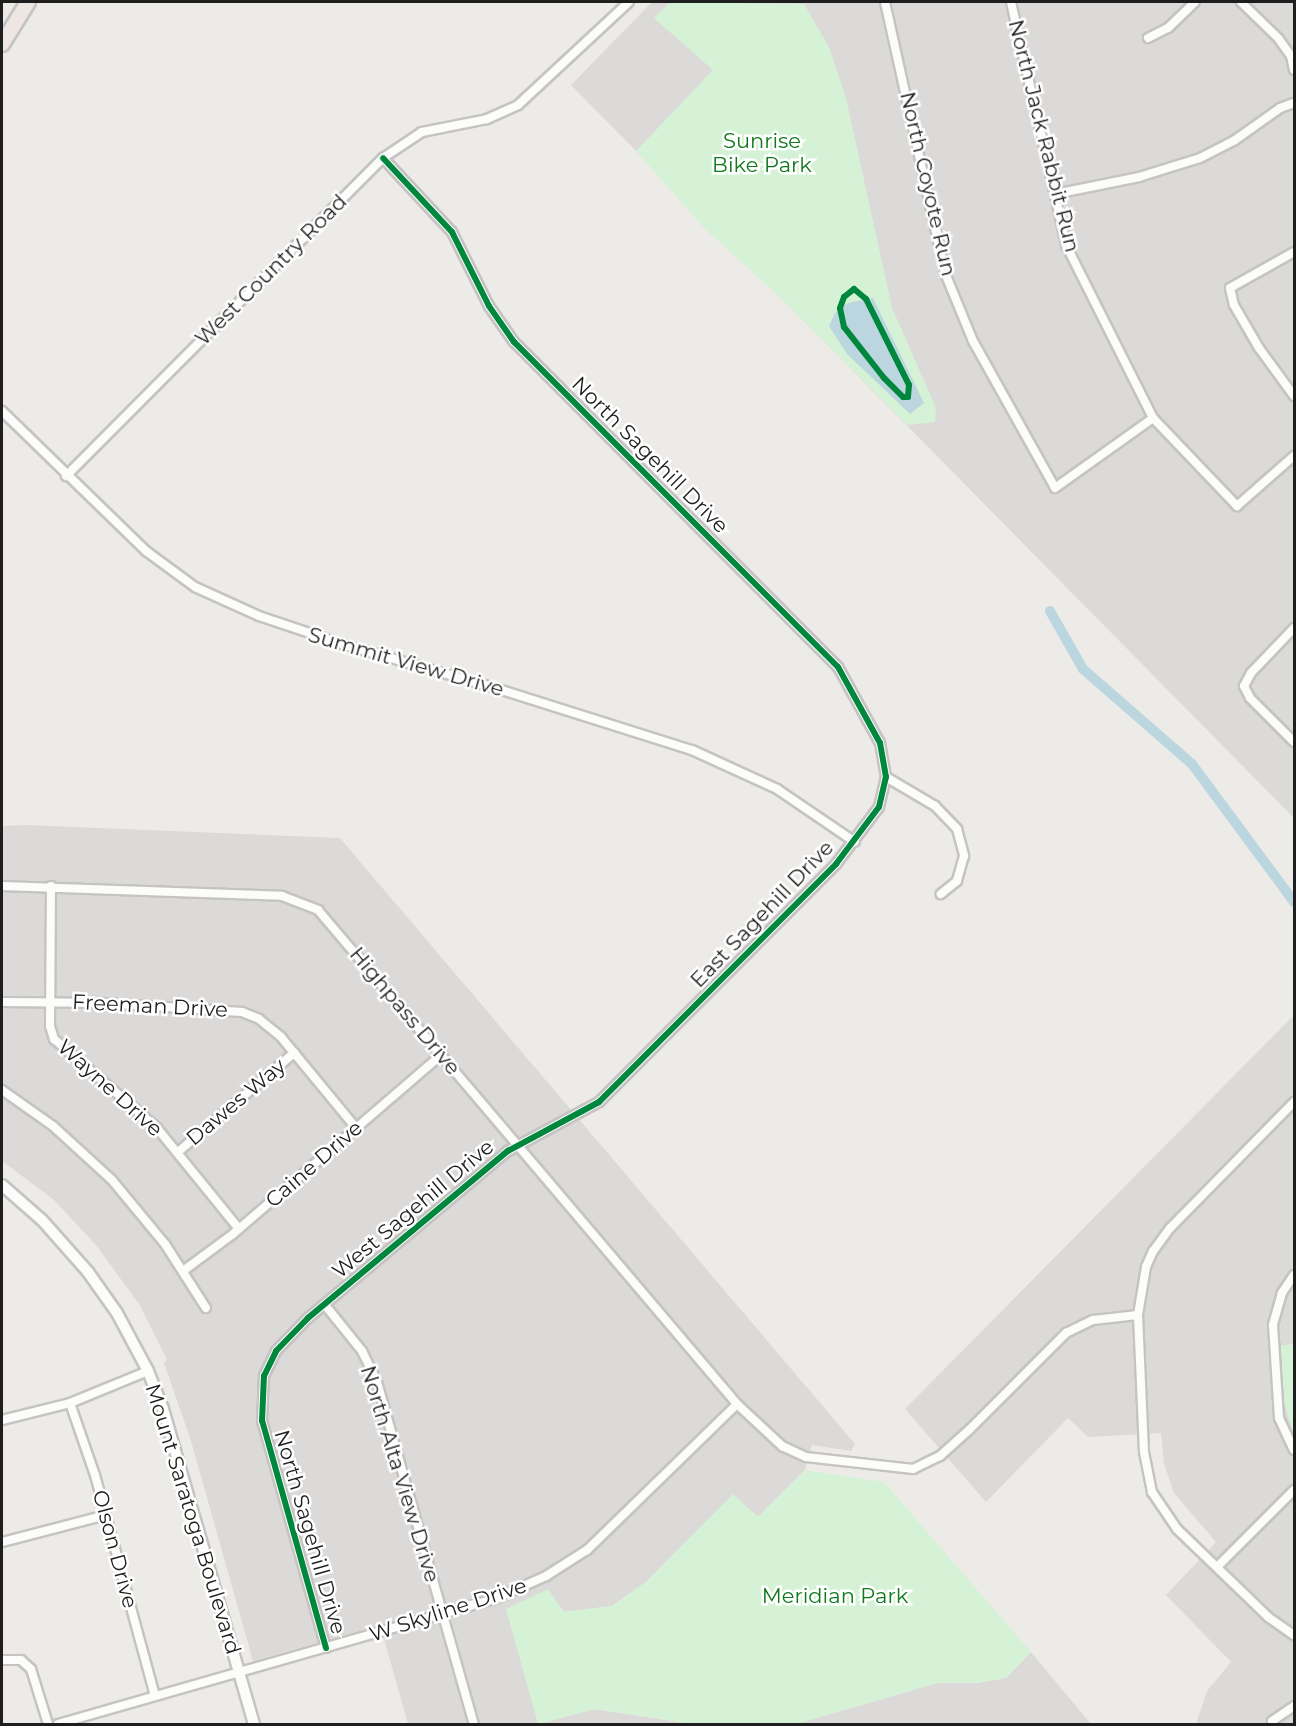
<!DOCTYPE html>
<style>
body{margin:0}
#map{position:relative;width:1296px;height:1726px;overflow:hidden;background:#edebe7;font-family:Montserrat,sans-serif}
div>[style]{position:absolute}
.residential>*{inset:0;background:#dcdad8}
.religious>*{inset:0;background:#dbdad8}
.park>*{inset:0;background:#d6f2d6}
.water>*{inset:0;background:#bcd6df}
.canal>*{height:10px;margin:-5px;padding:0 5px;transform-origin:5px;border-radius:5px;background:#bcd6df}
.roads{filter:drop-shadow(2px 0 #c5c4c3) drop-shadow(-2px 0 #c5c4c3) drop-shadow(0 2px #c5c4c3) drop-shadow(0 -2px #c5c4c3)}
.minor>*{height:8px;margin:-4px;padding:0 4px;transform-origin:4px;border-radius:4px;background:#fcfcfb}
.tertiary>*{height:10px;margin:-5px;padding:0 5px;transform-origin:5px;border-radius:5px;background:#fcfcfb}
.trunk>*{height:14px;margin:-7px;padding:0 7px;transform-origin:7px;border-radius:7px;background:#ede6e2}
.cycleway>*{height:6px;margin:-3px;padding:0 3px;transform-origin:3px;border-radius:3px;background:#00873e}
span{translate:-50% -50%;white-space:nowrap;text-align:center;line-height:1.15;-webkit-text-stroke:5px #fff;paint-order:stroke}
.street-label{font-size:21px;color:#1e1e1e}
.park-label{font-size:21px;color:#0f791c}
.frame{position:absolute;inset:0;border:3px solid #1e1e1e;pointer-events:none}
</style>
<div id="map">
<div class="residential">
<div style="clip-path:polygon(652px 2px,1294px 2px,1294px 818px,571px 85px)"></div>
<div style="clip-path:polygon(26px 825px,340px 838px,855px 1444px,851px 1451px,812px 1445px,805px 1470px,758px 1517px,733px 1495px,646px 1582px,612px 1606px,564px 1612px,538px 1724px,594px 1709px,693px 1724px,408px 1724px,380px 1625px,253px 1661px,191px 1441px,164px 1363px,167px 1360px,139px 1304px,96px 1245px,54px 1200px,2px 1161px,2px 826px)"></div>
<div style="clip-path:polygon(1294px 1015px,1294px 1344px,1281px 1346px,1294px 1436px,1294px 1724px,1196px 1724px,1207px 1691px,1231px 1662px,1166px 1595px,1216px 1542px,1174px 1493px,1164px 1464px,1161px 1433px,1088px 1437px,1068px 1418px,986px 1502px,905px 1409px)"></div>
<div style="clip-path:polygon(1031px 1652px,1091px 1724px,796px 1724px,937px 1683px,976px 1683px,1006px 1678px)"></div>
</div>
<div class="religious">
<div style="clip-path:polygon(1139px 450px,1146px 456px,1153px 451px,1163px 468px,1137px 495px,1130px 489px,1126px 492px,1131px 498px,1082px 547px,1072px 546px,1072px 555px,1082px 551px,1105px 575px,1099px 581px,1103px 585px,1109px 580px,1134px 603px,1130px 608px,1134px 613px,1142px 608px,1138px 602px,1154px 587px,1159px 592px,1163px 588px,1159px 581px,1185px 554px,1190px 559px,1193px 556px,1188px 551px,1213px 528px,1254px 569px,1223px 601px,1217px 596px,1213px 601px,1219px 606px,1193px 632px,1186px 626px,1182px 630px,1186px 636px,1163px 658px,1154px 649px,1147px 655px,1123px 631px,1127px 625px,1124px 620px,1118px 627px,1089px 597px,1094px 592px,1091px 587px,1084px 594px,1044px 554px,1057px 541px,1052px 536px,1067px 520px,1074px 526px,1079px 522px,1073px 516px,1096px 492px,1104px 497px,1108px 492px,1103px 486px,1114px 475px,1121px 481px,1138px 463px,1133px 455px)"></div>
<div style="clip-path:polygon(545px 1198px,687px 1365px,562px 1490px,485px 1538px,427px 1347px,406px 1318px)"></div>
</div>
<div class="park">
<div style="clip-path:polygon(670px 2px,804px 4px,829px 47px,846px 98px,892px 308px,936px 408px,935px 422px,907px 425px,785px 302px,705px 229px,636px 151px,713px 70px,654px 18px)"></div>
<div style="clip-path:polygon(1294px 1344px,1294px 1436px,1284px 1402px,1281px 1346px)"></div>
<div style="clip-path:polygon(806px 1470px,884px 1482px,1031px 1652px,1006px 1678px,976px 1683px,937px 1683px,796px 1724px,693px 1724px,595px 1709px,538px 1724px,506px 1609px,548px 1589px,564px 1612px,612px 1606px,646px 1582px,733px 1494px,758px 1517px)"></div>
</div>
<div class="water">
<div style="clip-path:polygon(873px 298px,924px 403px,910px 414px,847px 354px,829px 326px,835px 313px,848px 303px)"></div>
</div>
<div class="canal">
<div style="left:1050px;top:611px;width:67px;rotate:60.4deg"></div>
<div style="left:1083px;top:669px;width:145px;rotate:41.1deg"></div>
<div style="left:1192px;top:764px;width:172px;rotate:53.5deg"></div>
</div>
<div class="roads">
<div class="minor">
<div style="left:885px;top:2px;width:278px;rotate:77.5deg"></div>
<div style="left:945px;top:273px;width:74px;rotate:67.6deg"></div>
<div style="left:973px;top:341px;width:168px;rotate:60.8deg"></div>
<div style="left:1055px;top:488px;width:120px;rotate:-35.5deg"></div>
<div style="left:1011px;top:2px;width:249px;rotate:77.2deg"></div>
<div style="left:1066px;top:245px;width:194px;rotate:63.3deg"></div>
<div style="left:1153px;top:418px;width:122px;rotate:46.3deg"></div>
<div style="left:1237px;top:506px;width:76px;rotate:-41.3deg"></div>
<div style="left:1241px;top:2px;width:52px;rotate:44.2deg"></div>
<div style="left:1278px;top:38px;width:22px;rotate:54deg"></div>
<div style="left:1291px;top:56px;width:14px;rotate:78deg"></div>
<div style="left:1148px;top:38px;width:22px;rotate:-27deg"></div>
<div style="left:1168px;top:28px;width:37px;rotate:-44deg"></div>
<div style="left:1055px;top:194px;width:86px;rotate:-11.4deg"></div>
<div style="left:1139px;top:177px;width:64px;rotate:-17.3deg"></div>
<div style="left:1200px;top:158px;width:39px;rotate:-27deg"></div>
<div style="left:1235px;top:140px;width:55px;rotate:-35.4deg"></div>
<div style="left:1280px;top:108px;width:15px;rotate:-20deg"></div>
<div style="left:1294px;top:252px;width:73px;rotate:150.6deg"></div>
<div style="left:1230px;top:288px;width:17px;rotate:77deg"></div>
<div style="left:1234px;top:305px;width:50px;rotate:59.8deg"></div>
<div style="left:1259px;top:348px;width:59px;rotate:53.9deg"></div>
<div style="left:2px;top:411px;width:201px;rotate:44.2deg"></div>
<div style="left:146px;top:551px;width:61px;rotate:36.3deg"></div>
<div style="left:195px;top:587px;width:70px;rotate:24.4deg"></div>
<div style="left:259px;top:616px;width:88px;rotate:18.6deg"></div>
<div style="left:342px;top:644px;width:159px;rotate:16deg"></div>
<div style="left:495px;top:688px;width:207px;rotate:17.5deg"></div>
<div style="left:692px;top:750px;width:94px;rotate:24.6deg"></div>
<div style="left:777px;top:789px;width:94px;rotate:34.2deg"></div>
<div style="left:66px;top:476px;width:449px;rotate:-45.1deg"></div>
<div style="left:383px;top:158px;width:47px;rotate:-33.7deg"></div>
<div style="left:422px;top:132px;width:66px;rotate:-11.3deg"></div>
<div style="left:487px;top:119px;width:34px;rotate:-24deg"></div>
<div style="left:518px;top:105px;width:151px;rotate:-42.9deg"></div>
<div style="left:1294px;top:628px;width:62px;rotate:133.7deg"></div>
<div style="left:1251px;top:673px;width:15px;rotate:118deg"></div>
<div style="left:1244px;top:686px;width:13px;rotate:63deg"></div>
<div style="left:1250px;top:698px;width:62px;rotate:45deg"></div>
<div style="left:886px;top:777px;width:57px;rotate:30.6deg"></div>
<div style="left:935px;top:806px;width:32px;rotate:46deg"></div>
<div style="left:957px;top:829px;width:28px;rotate:75deg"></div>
<div style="left:964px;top:856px;width:26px;rotate:106deg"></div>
<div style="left:957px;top:881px;width:21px;rotate:141deg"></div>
<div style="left:2px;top:886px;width:280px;rotate:2deg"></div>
<div style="left:282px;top:896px;width:39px;rotate:21deg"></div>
<div style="left:318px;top:910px;width:648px;rotate:49.7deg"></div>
<div style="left:737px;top:1404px;width:62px;rotate:43deg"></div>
<div style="left:782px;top:1446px;width:26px;rotate:25deg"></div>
<div style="left:806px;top:1457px;width:108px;rotate:6.4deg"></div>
<div style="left:913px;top:1469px;width:30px;rotate:-26deg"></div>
<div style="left:940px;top:1456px;width:40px;rotate:-42deg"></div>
<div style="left:970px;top:1429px;width:136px;rotate:-45deg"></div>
<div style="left:1066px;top:1333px;width:30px;rotate:-26deg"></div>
<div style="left:1093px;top:1320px;width:45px;rotate:-6.3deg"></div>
<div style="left:51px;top:886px;width:140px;rotate:90.4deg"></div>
<div style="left:50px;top:1026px;width:14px;rotate:73deg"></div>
<div style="left:54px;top:1039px;width:136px;rotate:40.8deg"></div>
<div style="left:157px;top:1128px;width:130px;rotate:50.9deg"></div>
<div style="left:2px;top:1002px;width:104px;rotate:0.6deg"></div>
<div style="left:106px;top:1003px;width:136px;rotate:3.8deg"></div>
<div style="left:242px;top:1012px;width:18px;rotate:22deg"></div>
<div style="left:259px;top:1019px;width:28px;rotate:39deg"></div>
<div style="left:281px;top:1037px;width:118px;rotate:50.5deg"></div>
<div style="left:2px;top:1090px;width:62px;rotate:35.2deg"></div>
<div style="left:53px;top:1126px;width:80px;rotate:42.5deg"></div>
<div style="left:112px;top:1180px;width:83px;rotate:50.4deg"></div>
<div style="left:165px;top:1244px;width:76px;rotate:57.4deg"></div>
<div style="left:1294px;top:1102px;width:177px;rotate:134.5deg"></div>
<div style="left:1170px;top:1228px;width:29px;rotate:126deg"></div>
<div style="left:1153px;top:1251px;width:17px;rotate:114deg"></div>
<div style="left:1146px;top:1267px;width:49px;rotate:99.5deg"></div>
<div style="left:1138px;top:1315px;width:137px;rotate:87.5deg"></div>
<div style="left:1144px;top:1452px;width:41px;rotate:78.7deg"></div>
<div style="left:1152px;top:1492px;width:45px;rotate:56deg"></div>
<div style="left:1177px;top:1529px;width:127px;rotate:44deg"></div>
<div style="left:1268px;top:1617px;width:32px;rotate:35deg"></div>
<div style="left:178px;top:1152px;width:153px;rotate:-40.5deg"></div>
<div style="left:183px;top:1271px;width:62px;rotate:-36.5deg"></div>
<div style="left:233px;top:1234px;width:276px;rotate:-40.7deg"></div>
<div style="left:1294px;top:1275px;width:22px;rotate:124deg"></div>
<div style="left:1282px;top:1293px;width:33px;rotate:106deg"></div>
<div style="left:1273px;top:1325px;width:93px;rotate:86.3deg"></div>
<div style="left:1279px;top:1418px;width:35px;rotate:65deg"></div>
<div style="left:325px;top:1305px;width:59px;rotate:51.2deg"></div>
<div style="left:362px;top:1351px;width:34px;rotate:64deg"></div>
<div style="left:377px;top:1382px;width:355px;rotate:74.2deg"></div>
<div style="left:70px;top:1403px;width:76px;rotate:70.9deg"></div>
<div style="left:95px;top:1475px;width:229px;rotate:74.8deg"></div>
<div style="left:2px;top:1420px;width:70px;rotate:-14deg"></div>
<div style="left:70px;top:1403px;width:84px;rotate:-22.3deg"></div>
<div style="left:2px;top:1542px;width:107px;rotate:-14.6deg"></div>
<div style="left:1217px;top:1567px;width:109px;rotate:-45deg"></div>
<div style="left:326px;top:1648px;width:236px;rotate:-105.7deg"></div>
<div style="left:262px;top:1421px;width:45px;rotate:-87.5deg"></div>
<div style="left:264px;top:1376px;width:28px;rotate:-64deg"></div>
<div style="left:276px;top:1351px;width:46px;rotate:-45.9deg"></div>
<div style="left:308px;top:1318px;width:261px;rotate:-39.9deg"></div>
<div style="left:508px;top:1151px;width:103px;rotate:-28.3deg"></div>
<div style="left:599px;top:1102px;width:336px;rotate:-45.1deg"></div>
<div style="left:836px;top:864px;width:71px;rotate:-53deg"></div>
<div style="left:879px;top:807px;width:31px;rotate:-77deg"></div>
<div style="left:886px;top:777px;width:35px;rotate:-100deg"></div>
<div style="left:880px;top:743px;width:87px;rotate:-118.9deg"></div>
<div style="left:838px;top:667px;width:459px;rotate:-134.9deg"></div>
<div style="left:514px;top:342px;width:44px;rotate:-124.8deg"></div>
<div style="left:489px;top:306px;width:83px;rotate:-116.6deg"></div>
<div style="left:452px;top:232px;width:101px;rotate:-133deg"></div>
<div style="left:2px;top:1660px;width:19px"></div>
<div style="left:21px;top:1660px;width:13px;rotate:42deg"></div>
<div style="left:31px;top:1669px;width:58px;rotate:72.8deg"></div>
<div style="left:1272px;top:1721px;width:27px;rotate:-34deg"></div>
<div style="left:58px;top:1724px;width:457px;rotate:-16deg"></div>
<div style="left:497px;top:1598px;width:54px;rotate:-24.2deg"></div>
<div style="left:546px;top:1576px;width:49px;rotate:-32.4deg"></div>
<div style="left:587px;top:1550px;width:209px;rotate:-44.2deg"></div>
</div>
<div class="tertiary">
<div style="left:2px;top:1185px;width:53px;rotate:41.2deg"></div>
<div style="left:42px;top:1220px;width:69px;rotate:48.5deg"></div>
<div style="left:88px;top:1272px;width:50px;rotate:54.7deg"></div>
<div style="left:117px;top:1313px;width:66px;rotate:61.9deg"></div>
<div style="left:148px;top:1371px;width:41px;rotate:68.5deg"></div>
<div style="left:163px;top:1409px;width:328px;rotate:73.9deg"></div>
</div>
<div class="trunk">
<div style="left:2px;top:44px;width:49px;rotate:-58.2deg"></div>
</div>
</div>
<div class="cycleway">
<div style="left:854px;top:289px;width:16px;rotate:40deg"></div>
<div style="left:866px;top:299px;width:96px;rotate:63.4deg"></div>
<div style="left:909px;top:385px;width:12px;rotate:95deg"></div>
<div style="left:908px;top:397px;width:5px;rotate:180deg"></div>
<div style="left:903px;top:397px;width:27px;rotate:-135deg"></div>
<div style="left:884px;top:378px;width:65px;rotate:-128.1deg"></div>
<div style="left:844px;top:327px;width:19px;rotate:-102deg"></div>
<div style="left:840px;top:308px;width:12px;rotate:-70deg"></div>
<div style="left:844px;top:297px;width:13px;rotate:-39deg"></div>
<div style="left:326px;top:1648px;width:236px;rotate:-105.7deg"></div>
<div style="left:262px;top:1421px;width:45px;rotate:-87.5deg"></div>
<div style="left:264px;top:1376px;width:28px;rotate:-64deg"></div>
<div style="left:276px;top:1351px;width:46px;rotate:-45.9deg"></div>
<div style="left:308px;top:1318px;width:261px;rotate:-39.9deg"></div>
<div style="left:508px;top:1151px;width:103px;rotate:-28.3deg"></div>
<div style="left:599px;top:1102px;width:336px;rotate:-45.1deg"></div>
<div style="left:836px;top:864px;width:71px;rotate:-53deg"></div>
<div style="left:879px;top:807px;width:31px;rotate:-77deg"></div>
<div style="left:886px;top:777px;width:35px;rotate:-100deg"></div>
<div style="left:880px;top:743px;width:87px;rotate:-118.9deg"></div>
<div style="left:838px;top:667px;width:459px;rotate:-134.9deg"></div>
<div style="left:514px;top:342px;width:44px;rotate:-124.8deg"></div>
<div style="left:489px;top:306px;width:83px;rotate:-116.6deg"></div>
<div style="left:452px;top:232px;width:101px;rotate:-133deg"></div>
</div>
<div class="street-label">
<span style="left:1044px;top:136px;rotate:76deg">North Jack Rabbit Run</span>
<span style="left:928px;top:184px;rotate:77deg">North Coyote Run</span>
<span style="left:271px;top:270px;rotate:-45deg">West Country Road</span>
<span style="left:650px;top:455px;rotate:45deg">North Sagehill Drive</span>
<span style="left:406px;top:662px;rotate:16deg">Summit View Drive</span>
<span style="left:762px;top:914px;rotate:-46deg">East Sagehill Drive</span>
<span style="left:150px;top:1006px;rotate:3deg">Freeman Drive</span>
<span style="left:405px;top:1011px;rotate:50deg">Highpass Drive</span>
<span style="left:110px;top:1088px;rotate:42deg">Wayne Drive</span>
<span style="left:236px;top:1102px;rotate:-40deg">Dawes Way</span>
<span style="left:314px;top:1164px;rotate:-41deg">Caine Drive</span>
<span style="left:413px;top:1209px;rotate:-40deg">West Sagehill Drive</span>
<span style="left:400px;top:1474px;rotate:73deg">North Alta View Drive</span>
<span style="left:193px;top:1519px;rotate:73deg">Mount Saratoga Boulevard</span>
<span style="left:310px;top:1532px;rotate:74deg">North Sagehill Drive</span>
<span style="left:115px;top:1549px;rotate:75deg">Olson Drive</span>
<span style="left:448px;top:1610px;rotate:-18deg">W Skyline Drive</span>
</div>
<div class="park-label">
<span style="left:762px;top:153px">Sunrise<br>Bike Park</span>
<span style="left:835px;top:1596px">Meridian Park</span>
</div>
<div class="frame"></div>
</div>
